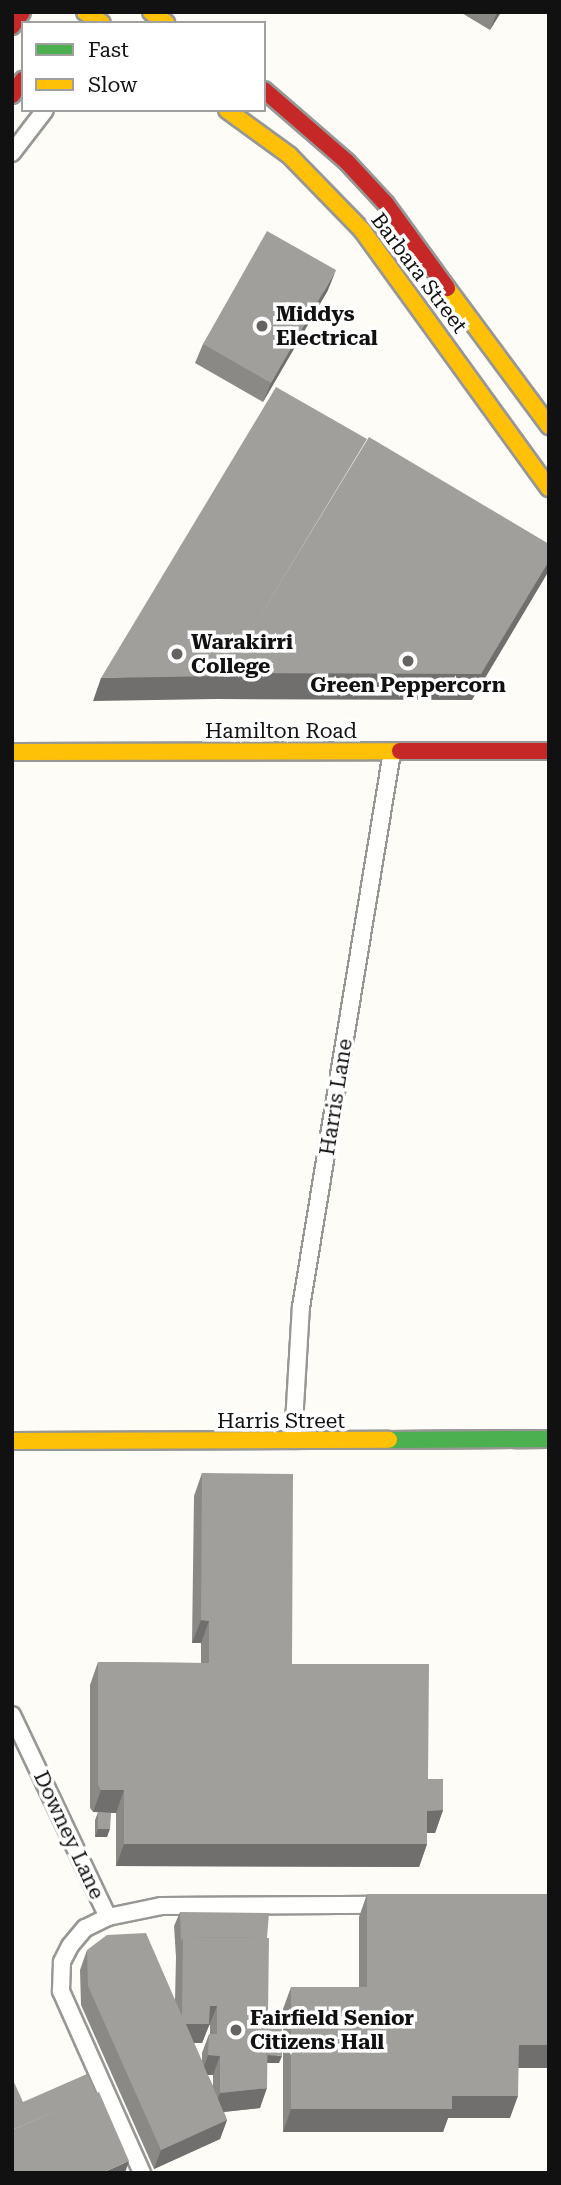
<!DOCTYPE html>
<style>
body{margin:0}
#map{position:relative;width:561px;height:2185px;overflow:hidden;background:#fdfcf7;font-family:"Roboto Serif",serif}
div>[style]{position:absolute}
.roads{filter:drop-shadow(2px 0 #979795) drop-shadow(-2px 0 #979795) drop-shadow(0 2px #979795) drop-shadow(0 -2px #979795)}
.lane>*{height:16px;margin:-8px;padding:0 8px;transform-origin:8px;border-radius:8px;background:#fffffe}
.fast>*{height:16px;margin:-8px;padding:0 8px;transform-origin:8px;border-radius:8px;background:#4caf50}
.slow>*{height:16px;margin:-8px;padding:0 8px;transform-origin:8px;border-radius:8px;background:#ffc107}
.jam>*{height:16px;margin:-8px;padding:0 8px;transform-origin:8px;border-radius:8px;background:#c62828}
.wall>*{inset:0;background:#8a8986}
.shaded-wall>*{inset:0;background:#716f6d}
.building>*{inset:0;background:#a19f9c}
.dots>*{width:19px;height:19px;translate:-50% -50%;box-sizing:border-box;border:4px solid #fff;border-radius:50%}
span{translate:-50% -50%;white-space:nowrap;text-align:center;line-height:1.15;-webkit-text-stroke:7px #fff;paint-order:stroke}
.street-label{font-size:21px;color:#111}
.poi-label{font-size:21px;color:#111;font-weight:700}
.left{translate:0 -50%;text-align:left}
.frame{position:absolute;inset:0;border:14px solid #111;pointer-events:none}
.legend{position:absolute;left:21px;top:21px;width:245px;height:91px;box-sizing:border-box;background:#fff;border:2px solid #a0a0a0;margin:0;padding:9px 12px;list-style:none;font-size:21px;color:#111}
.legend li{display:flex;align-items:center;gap:14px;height:35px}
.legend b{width:35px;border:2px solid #a0a0a0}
</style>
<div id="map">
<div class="roads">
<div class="lane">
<div style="left:12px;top:153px;width:54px;rotate:-52.5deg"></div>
<div style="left:293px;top:1440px;width:133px;rotate:-86.6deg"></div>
<div style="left:301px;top:1307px;width:562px;rotate:-80.69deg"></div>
<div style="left:12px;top:1715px;width:224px;rotate:64.6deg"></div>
<div style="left:108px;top:1917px;width:25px;rotate:154deg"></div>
<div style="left:85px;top:1928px;width:23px;rotate:130deg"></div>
<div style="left:70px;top:1946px;width:18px;rotate:117deg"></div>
<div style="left:62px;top:1962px;width:29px;rotate:92deg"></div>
<div style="left:61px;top:1991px;width:199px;rotate:66deg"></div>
<div style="left:108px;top:1917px;width:54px;rotate:-11.7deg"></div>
<div style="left:161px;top:1906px;width:223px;rotate:-0.3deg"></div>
</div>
<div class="fast">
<div style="left:389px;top:1440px;width:160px;rotate:-0.4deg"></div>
</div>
<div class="slow">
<div style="left:85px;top:12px;width:20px;rotate:33deg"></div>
<div style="left:151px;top:12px;width:19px;rotate:36deg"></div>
<div style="left:227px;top:110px;width:77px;rotate:36deg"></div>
<div style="left:289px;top:155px;width:105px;rotate:45.8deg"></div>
<div style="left:362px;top:230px;width:319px;rotate:54.1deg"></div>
<div style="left:447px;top:288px;width:172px;rotate:53.5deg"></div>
<div style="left:12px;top:752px;width:388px;rotate:-0.1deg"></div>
<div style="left:12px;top:1441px;width:377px;rotate:-0.2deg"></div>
</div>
<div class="jam">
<div style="left:12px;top:26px;width:17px;rotate:-54deg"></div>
<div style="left:264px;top:90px;width:110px;rotate:40.9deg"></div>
<div style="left:347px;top:162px;width:57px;rotate:47.1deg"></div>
<div style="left:386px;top:204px;width:104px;rotate:54deg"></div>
<div style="left:12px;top:95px;width:19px;rotate:-54deg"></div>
<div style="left:400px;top:751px;width:149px"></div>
</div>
</div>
<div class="wall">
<div style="clip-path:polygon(460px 12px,501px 12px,490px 30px)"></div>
<div style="clip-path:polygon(328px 290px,263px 402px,195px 363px,203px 344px)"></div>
<div style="clip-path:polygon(202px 1473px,292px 1664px,428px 1779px,443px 1810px,435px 1833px,427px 1833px,427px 1844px,419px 1867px,116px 1866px,116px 1813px,111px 1813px,107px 1837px,95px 1837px,95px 1820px,98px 1812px,93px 1812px,90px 1808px,90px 1685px,98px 1662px,201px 1663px,201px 1643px,192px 1643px,194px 1496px)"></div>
<div style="clip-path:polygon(367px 1894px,549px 2068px,518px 2068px,510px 2118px,448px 2118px,443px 2132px,283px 2132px,283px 2009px,291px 1987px,359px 1987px,359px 1917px)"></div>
<div style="clip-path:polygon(evenodd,180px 1912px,267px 1938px,268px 2011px,279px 2063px,267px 2063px,260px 2108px,224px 2112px,227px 2120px,220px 2139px,154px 2169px,81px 2005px,80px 1970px,87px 1950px,175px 2000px,176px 1957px,174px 1926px,180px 1912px,209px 2025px,210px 2025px,210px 2034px,209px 2034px,202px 2053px,202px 2061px,194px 2043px,202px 2043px,209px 2025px,180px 1912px,208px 2075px,213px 2075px,213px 2086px,208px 2075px)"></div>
</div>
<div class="shaded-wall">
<div style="clip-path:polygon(497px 12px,501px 12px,490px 30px)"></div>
<div style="clip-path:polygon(336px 270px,328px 290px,263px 402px,271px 383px)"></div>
<div style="clip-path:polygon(549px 561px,549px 570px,547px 574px,472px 700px,216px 699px,93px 701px,101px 678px,225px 673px)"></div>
<div style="clip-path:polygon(201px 1620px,209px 1621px,201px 1643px,192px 1643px)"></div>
<div style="clip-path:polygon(101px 1790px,124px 1790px,116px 1813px,93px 1812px)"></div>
<div style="clip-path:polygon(443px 1810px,435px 1833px,419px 1833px,427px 1811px)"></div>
<div style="clip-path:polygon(98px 1829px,110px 1829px,107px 1837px,95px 1837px)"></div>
<div style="clip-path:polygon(124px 1844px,427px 1844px,419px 1867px,116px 1866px)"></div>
<div style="clip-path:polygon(210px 2006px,217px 2006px,202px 2043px,179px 2043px,186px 2024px)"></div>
<div style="clip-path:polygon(519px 2045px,549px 2045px,549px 2068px,510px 2068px)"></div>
<div style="clip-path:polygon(208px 2055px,220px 2056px,213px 2075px,201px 2075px)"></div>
<div style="clip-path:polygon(264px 2055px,282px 2056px,279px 2063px,261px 2063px)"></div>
<div style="clip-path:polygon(267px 2088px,260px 2108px,213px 2113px,220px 2093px)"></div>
<div style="clip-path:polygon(452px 2096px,518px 2096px,510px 2118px,448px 2118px,443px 2132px,283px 2132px,291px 2109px)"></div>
<div style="clip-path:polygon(227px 2120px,220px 2139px,154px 2169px,161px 2150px)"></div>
<div style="clip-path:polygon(129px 2161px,125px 2173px,102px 2173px)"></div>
</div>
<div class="building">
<div style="clip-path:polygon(267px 231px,336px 270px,271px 383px,203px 344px)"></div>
<div style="clip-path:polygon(276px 387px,367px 439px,224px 676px,101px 678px)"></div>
<div style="clip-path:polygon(369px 437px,549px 544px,549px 561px,481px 674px,225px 673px)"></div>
<div style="clip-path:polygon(202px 1473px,293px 1474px,292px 1664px,429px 1664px,428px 1779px,443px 1779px,443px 1810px,427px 1811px,427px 1844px,124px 1844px,124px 1790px,101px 1790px,98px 1785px,98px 1662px,209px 1663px,209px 1621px,201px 1620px)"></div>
<div style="clip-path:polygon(98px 1812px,111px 1813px,110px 1829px,98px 1829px)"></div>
<div style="clip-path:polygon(367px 1894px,549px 1894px,549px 2045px,519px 2045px,518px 2096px,452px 2096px,452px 2109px,291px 2109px,291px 1987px,367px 1987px)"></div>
<div style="clip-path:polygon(180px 1912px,269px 1913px,267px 1938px,183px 1937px,181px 1942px)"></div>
<div style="clip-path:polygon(146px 1933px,182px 2016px,183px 1937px,269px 1938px,267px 2088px,220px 2093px,220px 2056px,208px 2055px,209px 2034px,217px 2034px,217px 2006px,210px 2006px,209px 2024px,186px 2024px,227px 2120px,161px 2150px,88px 1986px,87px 1950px,107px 1935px)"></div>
<div style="clip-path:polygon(268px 2011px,282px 2011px,282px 2056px,268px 2055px)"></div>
<div style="clip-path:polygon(87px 2074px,96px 2094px,12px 2130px,12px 2081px,13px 2080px,23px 2102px)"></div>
<div style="clip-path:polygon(99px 2092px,129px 2161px,102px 2173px,12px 2173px,12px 2130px)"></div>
</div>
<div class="dots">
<div style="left:262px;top:326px;background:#646362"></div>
<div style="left:177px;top:654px;background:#646362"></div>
<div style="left:408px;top:661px;background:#646362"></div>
<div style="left:236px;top:2030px;background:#646362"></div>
</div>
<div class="street-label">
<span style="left:419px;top:273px;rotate:53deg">Barbara Street</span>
<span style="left:281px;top:731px">Hamilton Road</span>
<span style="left:336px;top:1097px;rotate:-81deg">Harris Lane</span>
<span style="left:281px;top:1421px">Harris Street</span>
<span style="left:69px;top:1835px;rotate:65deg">Downey Lane</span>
</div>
<div class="poi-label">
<span class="left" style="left:276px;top:326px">Middys<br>Electrical</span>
<span class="left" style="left:191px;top:654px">Warakirri<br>College</span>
<span style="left:408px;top:685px">Green Peppercorn</span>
<span class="left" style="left:250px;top:2030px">Fairfield Senior<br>Citizens Hall</span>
</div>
<div class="frame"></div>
<ul class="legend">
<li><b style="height:9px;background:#4caf50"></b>Fast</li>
<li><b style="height:9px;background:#ffc107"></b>Slow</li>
</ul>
</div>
